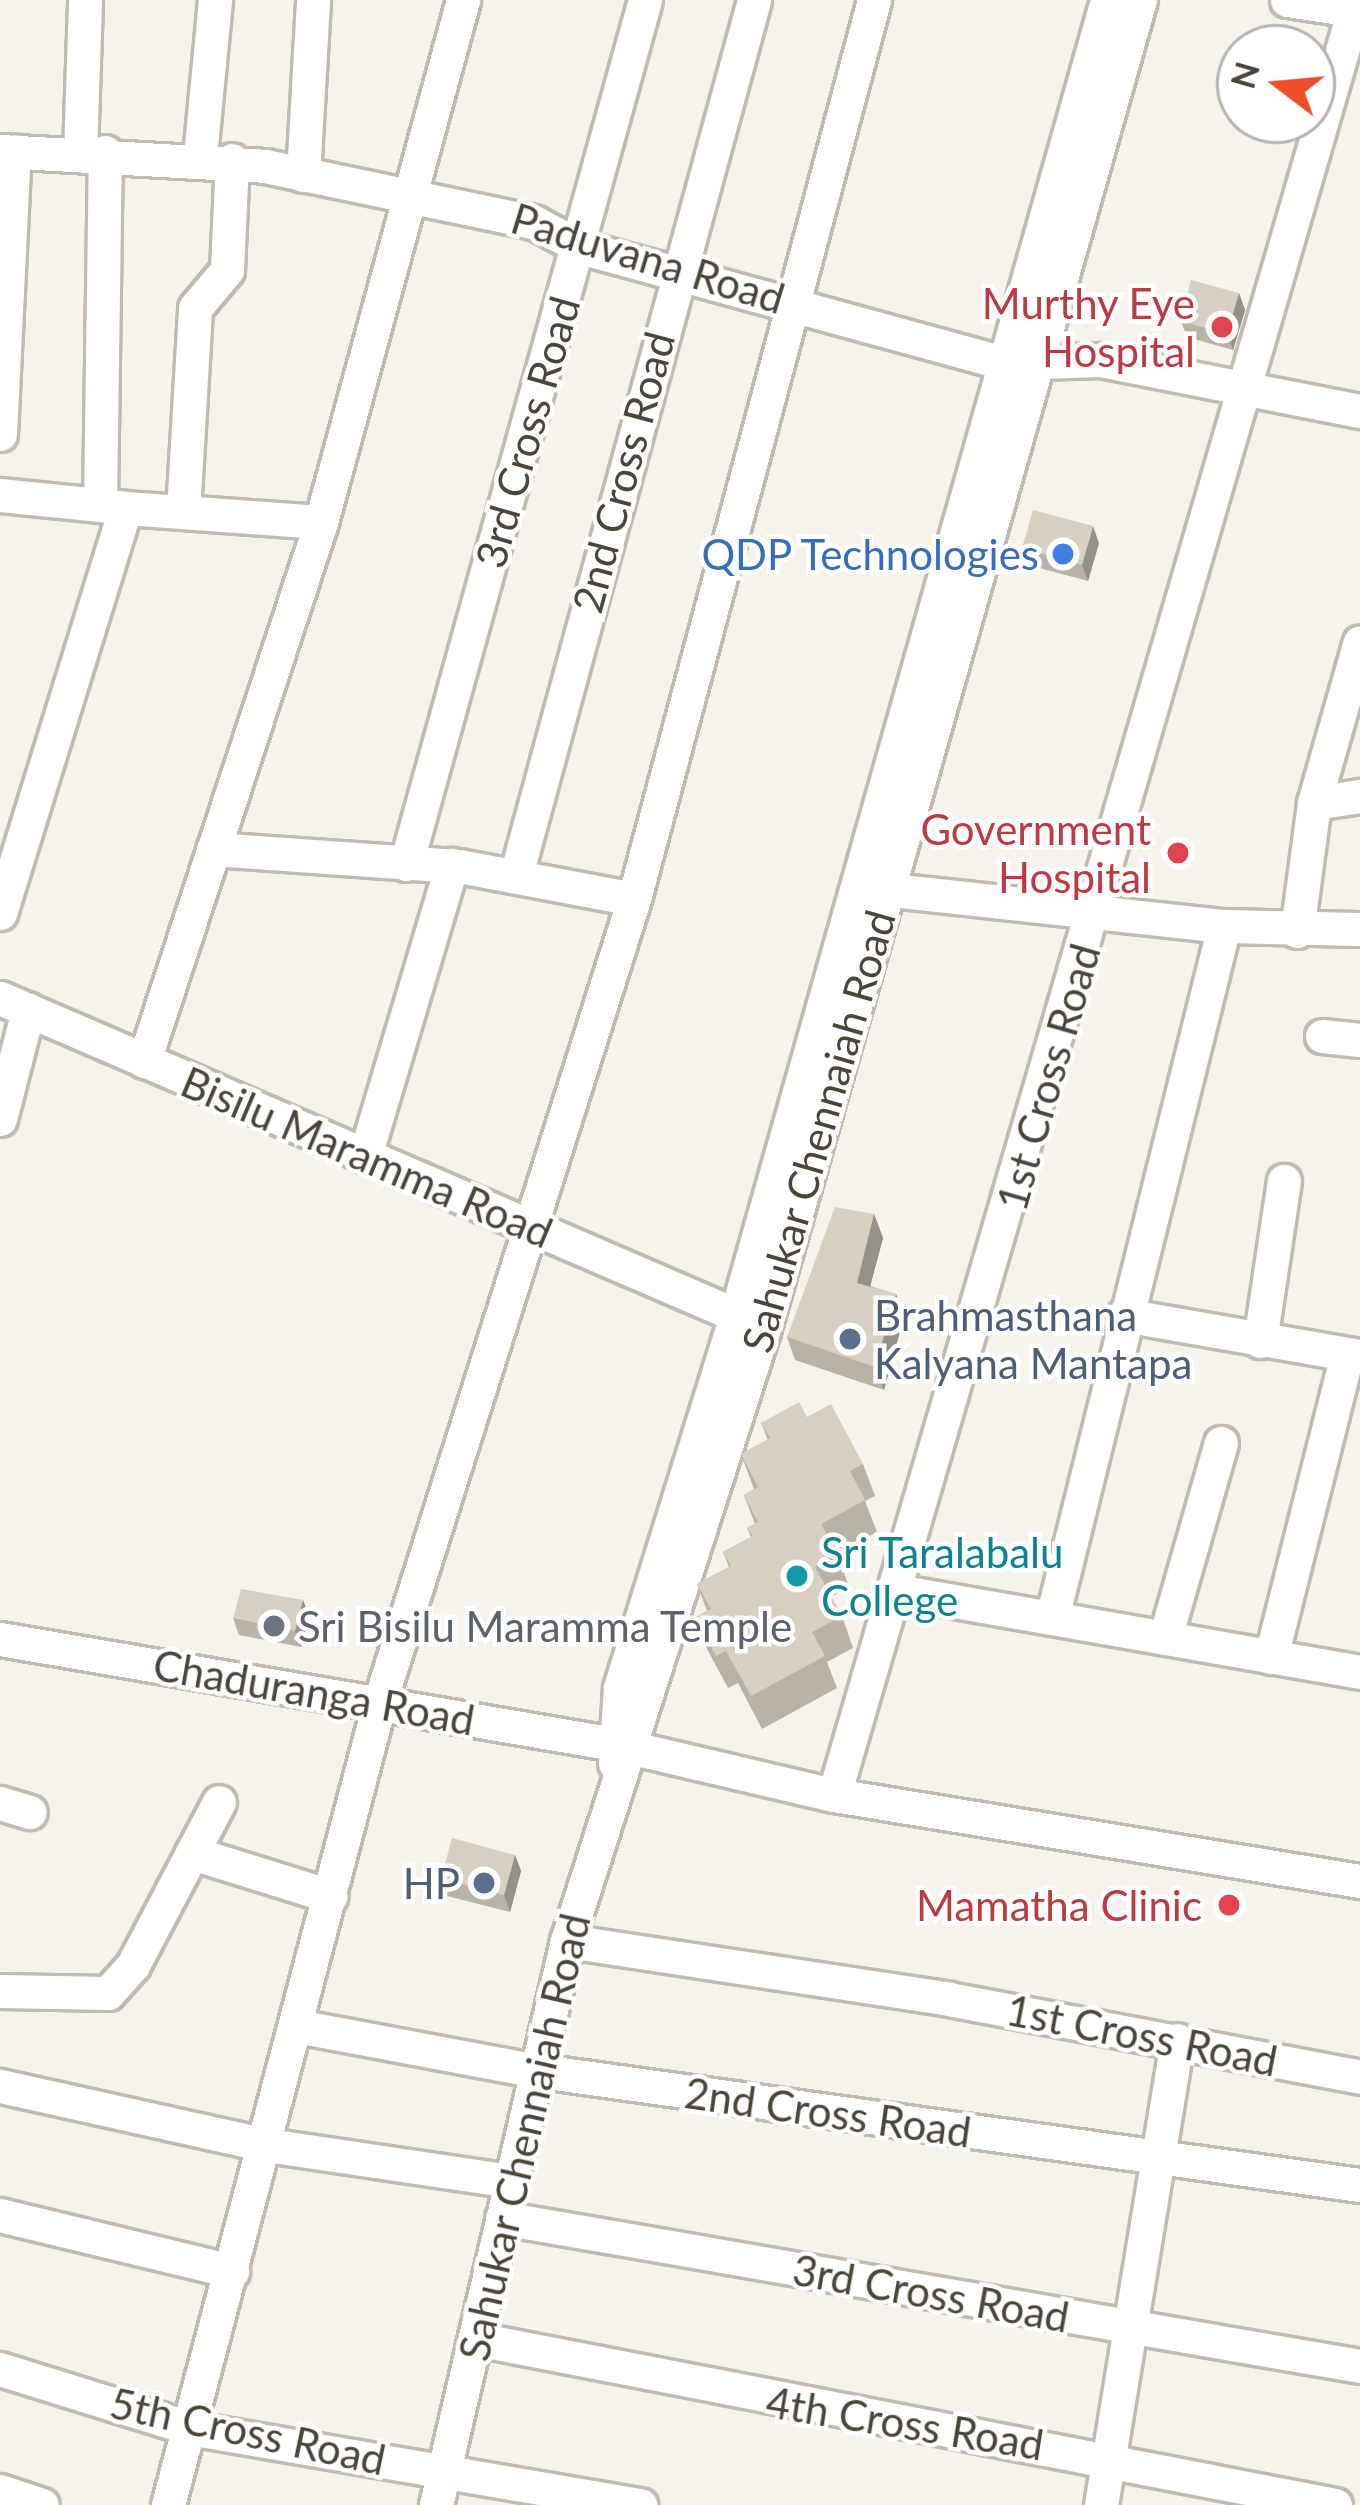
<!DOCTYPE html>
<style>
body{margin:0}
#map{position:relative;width:1360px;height:2505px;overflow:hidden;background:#f5f3ec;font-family:Lato,sans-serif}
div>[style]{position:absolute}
.roads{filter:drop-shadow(3px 0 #c1bbaf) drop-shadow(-3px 0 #c1bbaf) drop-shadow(0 3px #c1bbaf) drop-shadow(0 -3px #c1bbaf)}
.minor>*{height:33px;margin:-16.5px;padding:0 16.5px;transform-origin:16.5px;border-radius:16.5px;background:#fff}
.wall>*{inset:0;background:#b9b2a7}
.shaded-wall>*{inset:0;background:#969188}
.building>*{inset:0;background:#d7cfc2}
.dots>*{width:33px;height:33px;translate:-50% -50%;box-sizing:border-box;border:6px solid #fff;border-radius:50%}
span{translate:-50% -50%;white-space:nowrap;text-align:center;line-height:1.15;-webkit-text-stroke:9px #fff;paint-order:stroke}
.street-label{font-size:42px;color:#4a443a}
.health-label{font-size:42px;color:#be3a42}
.right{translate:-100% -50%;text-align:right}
.shop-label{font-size:42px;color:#366cbe}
.service-label{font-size:42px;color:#4e5e75}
.left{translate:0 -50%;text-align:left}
.culture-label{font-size:42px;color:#0d838f}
.worship-label{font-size:42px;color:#5b616d}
.north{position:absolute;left:1216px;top:24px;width:120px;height:120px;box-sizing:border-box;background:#fff;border:3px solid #b7b4b0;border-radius:50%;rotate:286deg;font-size:33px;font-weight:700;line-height:48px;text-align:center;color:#4a443a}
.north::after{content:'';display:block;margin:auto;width:42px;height:54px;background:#ef4e29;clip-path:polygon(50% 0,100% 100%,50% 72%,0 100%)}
</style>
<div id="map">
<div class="roads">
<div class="minor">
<div style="left:1287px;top:0;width:74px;rotate:8.6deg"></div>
<div style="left:0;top:151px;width:265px;rotate:3.2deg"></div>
<div style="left:265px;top:166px;width:275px;rotate:11.8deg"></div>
<div style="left:534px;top:222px;width:52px;rotate:28.5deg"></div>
<div style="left:580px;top:247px;width:440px;rotate:15.3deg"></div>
<div style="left:1004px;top:363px;width:96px;rotate:-1.8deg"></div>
<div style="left:1100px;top:360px;width:265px;rotate:11.1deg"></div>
<div style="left:80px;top:153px;width:153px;rotate:-88.1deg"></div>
<div style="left:200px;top:156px;width:157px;rotate:-84.5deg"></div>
<div style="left:303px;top:175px;width:175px;rotate:-86.7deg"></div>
<div style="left:0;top:434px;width:283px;rotate:-87.2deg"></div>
<div style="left:0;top:495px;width:119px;rotate:5.8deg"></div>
<div style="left:100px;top:504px;width:352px;rotate:-89.2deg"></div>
<div style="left:183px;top:512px;width:204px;rotate:-86.6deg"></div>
<div style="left:195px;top:308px;width:50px;rotate:-49.9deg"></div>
<div style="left:227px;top:270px;width:110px;rotate:-87.4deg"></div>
<div style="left:1314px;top:803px;width:47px;rotate:-8.7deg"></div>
<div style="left:213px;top:849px;width:247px;rotate:4deg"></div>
<div style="left:459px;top:866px;width:178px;rotate:10.7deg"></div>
<div style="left:406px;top:864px;width:896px;rotate:-74.54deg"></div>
<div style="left:516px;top:875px;width:907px;rotate:-74.78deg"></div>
<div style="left:864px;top:887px;width:362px;rotate:6.2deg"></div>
<div style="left:1224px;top:926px;width:136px;rotate:1.3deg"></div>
<div style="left:0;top:913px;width:424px;rotate:-72.8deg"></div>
<div style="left:125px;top:508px;width:196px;rotate:4.1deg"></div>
<div style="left:1297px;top:931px;width:129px;rotate:-82.4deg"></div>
<div style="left:1314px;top:803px;width:167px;rotate:-74.1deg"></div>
<div style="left:0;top:998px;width:801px;rotate:23.3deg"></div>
<div style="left:1322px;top:1036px;width:38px;rotate:6deg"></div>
<div style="left:144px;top:1061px;width:567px;rotate:-71.82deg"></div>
<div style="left:321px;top:522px;width:541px;rotate:-74.78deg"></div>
<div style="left:0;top:1119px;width:113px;rotate:-75.6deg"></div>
<div style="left:365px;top:1156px;width:304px;rotate:-73.4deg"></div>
<div style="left:1124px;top:1315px;width:240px;rotate:9.9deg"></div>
<div style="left:1260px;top:1341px;width:162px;rotate:-81.5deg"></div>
<div style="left:897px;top:1591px;width:470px;rotate:9.9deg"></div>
<div style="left:1052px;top:1618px;width:713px;rotate:-76.04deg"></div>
<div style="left:1165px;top:1638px;width:203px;rotate:-74deg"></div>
<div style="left:0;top:1639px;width:629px;rotate:9.7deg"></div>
<div style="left:620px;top:1745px;width:220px;rotate:13.2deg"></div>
<div style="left:834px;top:1795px;width:533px;rotate:9.29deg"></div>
<div style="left:1271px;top:1657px;width:311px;rotate:-75.9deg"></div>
<div style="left:615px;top:1763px;width:75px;rotate:-86.2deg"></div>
<div style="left:620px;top:1688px;width:391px;rotate:-72.7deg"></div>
<div style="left:736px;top:1315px;width:1366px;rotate:-74.24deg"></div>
<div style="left:834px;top:1795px;width:1859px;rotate:-73.76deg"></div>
<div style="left:0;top:1803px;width:31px;rotate:17deg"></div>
<div style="left:192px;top:1853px;width:145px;rotate:17.3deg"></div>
<div style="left:567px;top:1941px;width:386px;rotate:8.6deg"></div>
<div style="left:949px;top:1999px;width:418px;rotate:10.7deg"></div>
<div style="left:0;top:1991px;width:108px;rotate:1.1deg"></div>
<div style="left:108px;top:1993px;width:38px;rotate:-48deg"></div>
<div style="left:133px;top:1965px;width:184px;rotate:-62.2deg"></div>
<div style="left:297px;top:2026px;width:240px;rotate:10.6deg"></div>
<div style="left:533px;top:2070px;width:835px;rotate:7.92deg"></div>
<div style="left:0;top:2086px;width:273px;rotate:12.5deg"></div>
<div style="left:267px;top:2145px;width:247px;rotate:8.4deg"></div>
<div style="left:0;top:2215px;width:239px;rotate:13.6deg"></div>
<div style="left:502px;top:2218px;width:871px;rotate:9.79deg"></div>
<div style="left:476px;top:2339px;width:875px;rotate:10.94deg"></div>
<div style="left:0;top:2369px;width:198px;rotate:17.3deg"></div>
<div style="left:189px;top:2428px;width:458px;rotate:9.7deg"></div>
<div style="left:0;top:2491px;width:44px;rotate:18.4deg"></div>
<div style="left:168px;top:2505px;width:831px;rotate:-75.23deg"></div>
<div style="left:380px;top:1701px;width:841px;rotate:-72.43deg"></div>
<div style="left:634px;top:899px;width:930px;rotate:-75.05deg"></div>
<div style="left:436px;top:2505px;width:579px;rotate:-76.92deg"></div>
<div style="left:567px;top:1941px;width:641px;rotate:-72.19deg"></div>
<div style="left:763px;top:1331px;width:1383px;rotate:-74.19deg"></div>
<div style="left:1101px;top:2505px;width:471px;rotate:-80.7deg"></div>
</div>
</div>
<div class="wall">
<div style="clip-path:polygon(1239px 293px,1245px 310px,1233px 350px,1187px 337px,1181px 321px)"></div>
<div style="clip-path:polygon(1099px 543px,1088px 581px,1028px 565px,1022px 548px)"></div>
<div style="clip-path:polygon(874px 1214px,883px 1238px,870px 1286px,896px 1294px,904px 1317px,884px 1390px,795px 1360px,787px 1337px)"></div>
<div style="clip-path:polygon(807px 1417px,863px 1464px,875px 1496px,865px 1501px,877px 1532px,837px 1553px,849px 1587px,831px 1597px,842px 1616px,853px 1648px,827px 1662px,837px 1688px,762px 1729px,738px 1683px,728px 1688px,707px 1649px,696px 1617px,707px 1611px,697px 1584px,729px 1567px,723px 1552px,751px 1537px,747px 1528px,755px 1524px,744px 1495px,754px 1489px,741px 1454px,768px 1440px,761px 1423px)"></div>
<div style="clip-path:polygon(303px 1600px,309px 1617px,301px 1647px,239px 1635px,233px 1618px)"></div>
<div style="clip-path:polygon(515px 1855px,521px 1871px,510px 1912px,447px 1896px,441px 1879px)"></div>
</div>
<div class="shaded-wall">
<div style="clip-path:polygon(1239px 293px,1245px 310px,1233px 350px,1227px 334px)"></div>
<div style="clip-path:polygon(1093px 526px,1099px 543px,1088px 581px,1082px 565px)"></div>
<div style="clip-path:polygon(874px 1214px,883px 1238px,865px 1306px,857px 1283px)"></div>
<div style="clip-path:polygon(896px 1294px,904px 1317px,884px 1390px,875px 1367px)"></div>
<div style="clip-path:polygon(303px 1600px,309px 1617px,301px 1647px,295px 1631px)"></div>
<div style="clip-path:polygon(515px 1855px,521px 1871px,510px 1912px,504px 1895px)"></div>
</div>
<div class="building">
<div style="clip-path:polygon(1191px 280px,1239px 293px,1227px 334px,1181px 321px)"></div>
<div style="clip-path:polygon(1033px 510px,1093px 526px,1082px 565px,1022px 548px)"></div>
<div style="clip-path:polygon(835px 1207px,874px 1214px,857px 1283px,896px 1294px,875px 1367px,787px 1337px)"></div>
<div style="clip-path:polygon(799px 1402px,807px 1417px,831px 1404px,863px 1464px,850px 1471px,865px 1500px,821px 1524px,838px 1555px,815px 1567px,842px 1616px,812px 1632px,825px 1656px,751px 1696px,726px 1651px,716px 1656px,696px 1617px,711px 1609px,697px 1584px,731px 1566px,723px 1552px,753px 1536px,747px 1528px,758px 1522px,744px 1495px,758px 1487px,741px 1454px,770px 1438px,761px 1423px)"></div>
<div style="clip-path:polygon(241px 1589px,303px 1600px,295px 1631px,233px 1618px)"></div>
<div style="clip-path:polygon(452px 1838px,515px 1855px,504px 1895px,441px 1879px)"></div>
</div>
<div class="dots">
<div style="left:1222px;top:327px;background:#e0444e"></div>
<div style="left:1063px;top:554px;background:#3f7fe0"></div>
<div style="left:1178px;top:853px;background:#e0444e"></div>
<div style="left:850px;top:1339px;background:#5c6f8a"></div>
<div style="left:797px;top:1576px;background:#0f9aa8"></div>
<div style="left:274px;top:1626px;background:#6b7280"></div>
<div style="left:484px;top:1883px;background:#5c6f8a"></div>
<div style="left:1229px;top:1905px;background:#e0444e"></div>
</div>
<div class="street-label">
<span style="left:648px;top:258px;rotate:17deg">Paduvana Road</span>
<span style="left:527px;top:432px;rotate:-74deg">3rd Cross Road</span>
<span style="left:623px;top:472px;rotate:-75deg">2nd Cross Road</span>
<span style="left:1048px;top:1077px;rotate:-74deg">1st Cross Road</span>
<span style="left:818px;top:1131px;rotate:-74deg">Sahukar Chennaiah Road</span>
<span style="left:367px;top:1157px;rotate:23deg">Bisilu Maramma Road</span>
<span style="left:314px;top:1692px;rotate:10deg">Chaduranga Road</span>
<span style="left:1142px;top:2035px;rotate:11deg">1st Cross Road</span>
<span style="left:828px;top:2112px;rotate:8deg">2nd Cross Road</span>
<span style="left:524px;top:2137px;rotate:-77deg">Sahukar Chennaiah Road</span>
<span style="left:931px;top:2293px;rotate:10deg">3rd Cross Road</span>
<span style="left:905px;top:2423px;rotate:9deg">4th Cross Road</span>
<span style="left:248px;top:2431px;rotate:12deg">5th Cross Road</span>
</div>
<div class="health-label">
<span class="right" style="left:1195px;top:327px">Murthy Eye<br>Hospital</span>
<span class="right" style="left:1151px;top:853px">Government<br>Hospital</span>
<span class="right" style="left:1202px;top:1905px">Mamatha Clinic</span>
</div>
<div class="shop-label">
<span class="right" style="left:1039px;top:554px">QDP Technologies</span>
</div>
<div class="service-label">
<span class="left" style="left:874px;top:1339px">Brahmasthana<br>Kalyana Mantapa</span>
<span class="right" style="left:460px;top:1883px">HP</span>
</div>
<div class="culture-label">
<span class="left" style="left:821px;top:1576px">Sri Taralabalu<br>College</span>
</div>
<div class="worship-label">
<span class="left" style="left:298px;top:1626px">Sri Bisilu Maramma Temple</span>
</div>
<div class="north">N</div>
</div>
